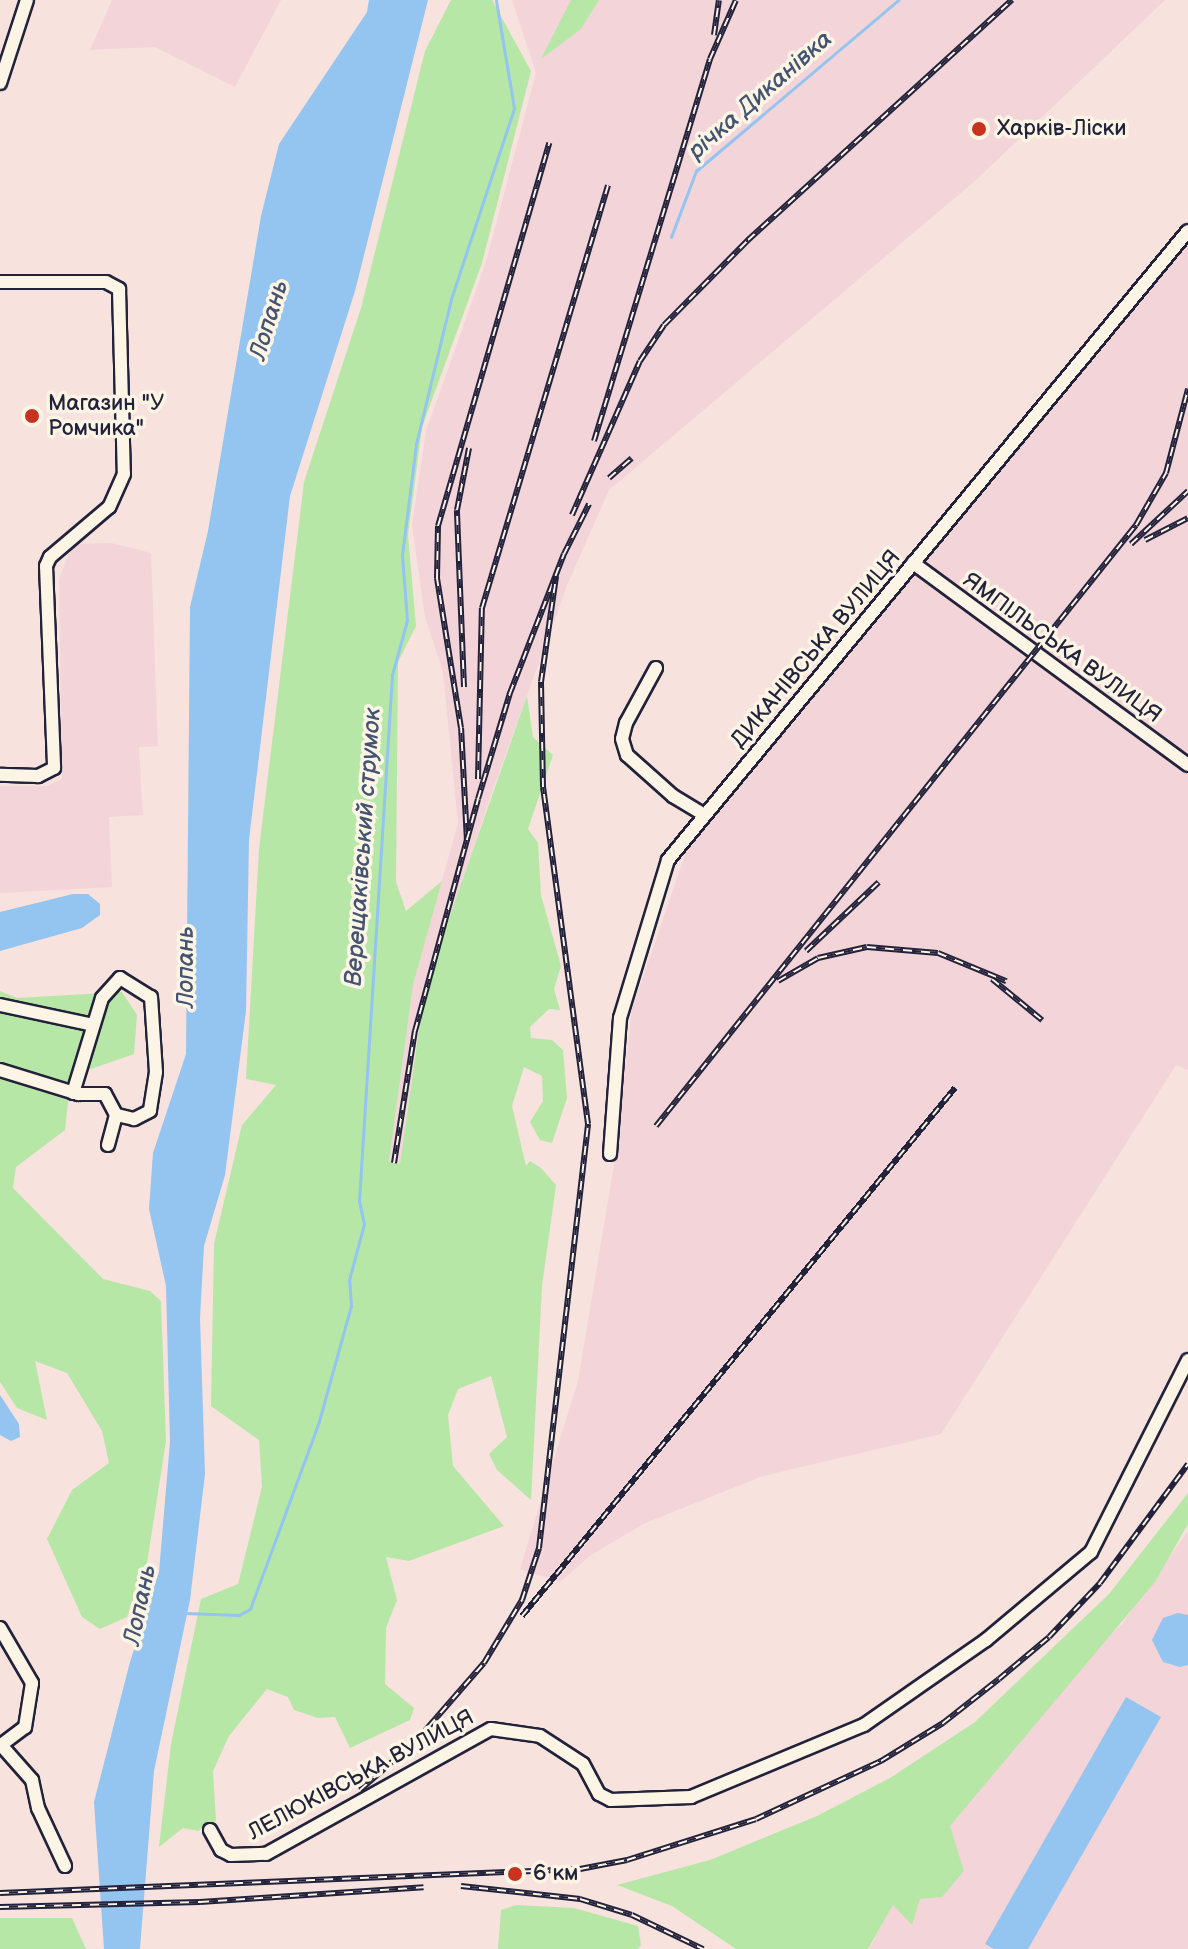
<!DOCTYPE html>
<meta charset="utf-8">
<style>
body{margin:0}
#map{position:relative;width:1188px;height:1949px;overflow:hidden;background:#f7e2de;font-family:"Balsamiq Sans",sans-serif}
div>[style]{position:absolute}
.built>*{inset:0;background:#f3d4d9}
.green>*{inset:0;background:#b7e7a6}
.water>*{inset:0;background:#94c4f0}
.stream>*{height:3px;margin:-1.5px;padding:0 1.5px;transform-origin:1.5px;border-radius:1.5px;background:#94c4f0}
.roads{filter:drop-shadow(2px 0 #22223b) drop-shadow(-2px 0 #22223b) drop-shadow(0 2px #22223b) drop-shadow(0 -2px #22223b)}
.minor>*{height:12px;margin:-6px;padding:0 6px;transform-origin:6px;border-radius:6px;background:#fcf5e5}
.rail>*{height:6px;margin-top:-3px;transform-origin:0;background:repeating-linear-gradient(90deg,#fcf5e5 0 9px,#22223b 0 18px);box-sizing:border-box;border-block:2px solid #22223b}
.dots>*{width:22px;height:22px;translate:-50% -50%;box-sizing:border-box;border:4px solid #fcf5e5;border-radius:50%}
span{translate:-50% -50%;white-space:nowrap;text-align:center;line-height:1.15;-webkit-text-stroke:7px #fcf5e5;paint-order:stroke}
.poi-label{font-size:22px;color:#22223b}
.left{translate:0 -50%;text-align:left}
.street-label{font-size:22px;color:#22223b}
.water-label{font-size:24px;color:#445371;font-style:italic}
</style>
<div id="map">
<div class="built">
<div style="clip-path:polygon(112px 0,281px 0,235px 87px,155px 47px,90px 50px)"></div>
<div style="clip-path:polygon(512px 0,1165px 0,976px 180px,609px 490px,568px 583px,493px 789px,422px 1000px,400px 1164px,389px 1161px,413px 985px,458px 823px,443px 672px,425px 617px,412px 525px,426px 431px,486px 262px,536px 73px)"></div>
<div style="clip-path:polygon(1188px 244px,1188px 1070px,1176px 1065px,941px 1434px,763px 1476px,645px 1523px,591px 1555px,560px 1582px,520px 1569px,578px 1381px,616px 1153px,632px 1009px,686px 852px)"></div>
<div style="clip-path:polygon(111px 543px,151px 553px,158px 746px,139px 747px,143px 815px,109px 817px,112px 887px,0 893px,0 786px,47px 786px,62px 779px,59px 579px,73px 544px)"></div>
<div style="clip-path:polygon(1188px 1531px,1188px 1949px,869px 1949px,907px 1878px,1093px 1651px,1122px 1624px)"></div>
</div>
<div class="green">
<div style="clip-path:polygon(451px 0,492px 0,531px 71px,482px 263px,422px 427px,408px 535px,416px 626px,398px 662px,396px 882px,406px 911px,442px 881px,413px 985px,389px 1161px,400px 1164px,425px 987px,527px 696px,533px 737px,553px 755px,528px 829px,538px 843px,541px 895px,561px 966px,554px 989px,560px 1010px,549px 1009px,530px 1027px,531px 1038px,552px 1040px,563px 1050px,567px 1098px,552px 1143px,540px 1140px,530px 1122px,543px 1101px,542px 1076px,524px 1067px,512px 1106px,526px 1166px,530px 1161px,541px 1168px,556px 1185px,542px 1286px,531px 1500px,497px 1470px,489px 1454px,507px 1437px,491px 1376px,458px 1389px,448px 1415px,453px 1466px,504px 1526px,409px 1561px,386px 1557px,397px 1600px,386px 1628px,385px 1684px,414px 1708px,410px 1720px,350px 1748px,335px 1717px,318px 1718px,294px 1710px,288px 1697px,267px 1689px,229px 1736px,213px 1771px,216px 1821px,198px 1831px,183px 1828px,159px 1847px,171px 1744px,201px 1599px,238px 1584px,262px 1487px,259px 1440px,211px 1406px,214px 1244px,242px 1125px,276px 1085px,246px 1079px,259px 849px,304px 482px,361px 308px,425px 51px)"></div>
<div style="clip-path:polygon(571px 0,599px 0,581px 29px,541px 59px)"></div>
<div style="clip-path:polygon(0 991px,17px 998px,122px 992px,137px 1015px,134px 1054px,71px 1076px,65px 1130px,16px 1167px,13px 1188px,103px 1279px,150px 1291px,161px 1301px,166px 1441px,147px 1563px,127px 1617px,100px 1629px,82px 1617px,47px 1539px,72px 1490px,109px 1463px,102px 1431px,67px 1373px,35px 1361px,47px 1420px,17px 1408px,0 1382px)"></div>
<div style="clip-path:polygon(1188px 1493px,1188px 1524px,1155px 1582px,950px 1826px,964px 1871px,942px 1897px,920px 1899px,912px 1925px,893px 1905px,868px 1949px,736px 1949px,672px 1906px,617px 1885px,710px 1860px,817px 1816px,890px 1778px,975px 1722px,1109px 1594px)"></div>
<div style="clip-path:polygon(516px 1905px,574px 1908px,638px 1926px,641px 1945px,638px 1949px,498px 1949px,501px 1910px)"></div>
<div style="clip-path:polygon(0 1918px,72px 1918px,86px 1949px,0 1949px)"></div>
</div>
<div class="water">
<div style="clip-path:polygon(369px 0,428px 0,355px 291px,290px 496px,249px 840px,246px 1011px,225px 1175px,204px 1246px,200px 1318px,205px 1474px,190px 1600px,154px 1771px,140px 1949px,104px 1949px,94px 1802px,130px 1662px,159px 1572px,170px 1442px,166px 1286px,149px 1209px,153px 1153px,186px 1054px,190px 607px,208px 531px,261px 216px,279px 144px,367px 12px)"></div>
<div style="clip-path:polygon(73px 894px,88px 894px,100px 904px,100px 915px,82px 928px,0 951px,0 912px)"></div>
<div style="clip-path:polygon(0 1395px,19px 1424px,20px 1437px,11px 1441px,0 1435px)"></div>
<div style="clip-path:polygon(1178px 1613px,1188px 1615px,1188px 1665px,1180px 1667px,1163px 1662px,1152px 1640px,1163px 1618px)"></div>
<div style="clip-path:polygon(1126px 1697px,1161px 1717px,1028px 1949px,994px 1949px,985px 1944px)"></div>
</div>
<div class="stream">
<div style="left:671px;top:237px;width:71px;rotate:-69.3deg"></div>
<div style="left:696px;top:171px;width:265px;rotate:-40.2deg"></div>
<div style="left:184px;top:1613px;width:55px;rotate:2.1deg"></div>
<div style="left:239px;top:1615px;width:13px;rotate:-29deg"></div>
<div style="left:250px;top:1609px;width:200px;rotate:-69.8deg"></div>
<div style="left:319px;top:1421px;width:119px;rotate:-74.5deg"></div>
<div style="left:351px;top:1306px;width:26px;rotate:-94deg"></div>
<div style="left:349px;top:1280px;width:58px;rotate:-75deg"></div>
<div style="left:364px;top:1224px;width:24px;rotate:-102deg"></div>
<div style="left:359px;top:1201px;width:527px;rotate:-86.41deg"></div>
<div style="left:392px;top:675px;width:57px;rotate:-74.7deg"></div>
<div style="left:407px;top:620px;width:65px;rotate:-94.4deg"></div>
<div style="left:402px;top:555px;width:112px;rotate:-82.8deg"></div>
<div style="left:416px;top:444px;width:149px;rotate:-76.4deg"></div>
<div style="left:451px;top:299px;width:201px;rotate:-71.7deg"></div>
<div style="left:514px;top:108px;width:109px;rotate:-99.5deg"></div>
</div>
<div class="roads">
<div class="minor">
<div style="left:0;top:83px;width:87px;rotate:-72deg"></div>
<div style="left:0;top:282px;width:106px"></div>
<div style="left:106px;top:282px;width:15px;rotate:28deg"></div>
<div style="left:119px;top:289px;width:185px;rotate:88.5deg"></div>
<div style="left:124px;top:474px;width:36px;rotate:114deg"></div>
<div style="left:109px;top:507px;width:77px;rotate:139.7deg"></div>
<div style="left:50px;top:557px;width:10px;rotate:114deg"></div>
<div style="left:46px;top:566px;width:202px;rotate:87.7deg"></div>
<div style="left:54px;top:768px;width:18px;rotate:153deg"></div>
<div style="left:38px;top:776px;width:38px;rotate:-178deg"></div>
<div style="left:913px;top:563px;width:341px;rotate:36.3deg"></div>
<div style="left:656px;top:668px;width:63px;rotate:118.6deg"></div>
<div style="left:626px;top:723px;width:16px;rotate:104deg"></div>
<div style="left:622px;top:739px;width:17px;rotate:73deg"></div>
<div style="left:627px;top:755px;width:62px;rotate:41.7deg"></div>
<div style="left:673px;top:796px;width:37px;rotate:31deg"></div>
<div style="left:0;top:1005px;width:95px;rotate:12.1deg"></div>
<div style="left:0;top:1070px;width:82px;rotate:17.1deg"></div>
<div style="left:78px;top:1094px;width:27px"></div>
<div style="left:105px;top:1094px;width:24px;rotate:62deg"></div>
<div style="left:116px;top:1115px;width:31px;rotate:105deg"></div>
<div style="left:73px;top:1093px;width:99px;rotate:-73deg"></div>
<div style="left:102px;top:998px;width:27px;rotate:-48deg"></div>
<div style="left:120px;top:978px;width:36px;rotate:32deg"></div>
<div style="left:151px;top:997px;width:75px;rotate:86.2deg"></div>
<div style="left:156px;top:1072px;width:39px;rotate:99deg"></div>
<div style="left:150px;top:1111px;width:18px;rotate:153deg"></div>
<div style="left:134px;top:1119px;width:18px;rotate:-167deg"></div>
<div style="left:610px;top:1154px;width:136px;rotate:-85.8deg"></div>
<div style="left:620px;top:1018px;width:165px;rotate:-73.1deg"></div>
<div style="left:668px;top:860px;width:816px;rotate:-50.42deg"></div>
<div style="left:0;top:1628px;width:64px;rotate:59.8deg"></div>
<div style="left:32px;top:1683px;width:45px;rotate:99deg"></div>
<div style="left:25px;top:1727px;width:30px;rotate:143deg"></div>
<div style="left:1px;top:1745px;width:47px;rotate:48.5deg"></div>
<div style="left:32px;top:1780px;width:29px;rotate:78deg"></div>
<div style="left:38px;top:1808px;width:64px;rotate:65deg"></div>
<div style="left:210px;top:1830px;width:23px;rotate:61deg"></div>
<div style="left:221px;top:1850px;width:11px;rotate:27deg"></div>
<div style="left:231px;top:1855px;width:35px;rotate:-2deg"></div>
<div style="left:266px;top:1854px;width:257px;rotate:-29.1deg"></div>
<div style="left:491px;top:1729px;width:49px;rotate:8.1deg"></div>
<div style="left:540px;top:1736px;width:51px;rotate:33.1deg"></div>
<div style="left:583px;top:1764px;width:34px;rotate:62deg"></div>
<div style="left:599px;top:1794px;width:13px;rotate:27deg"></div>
<div style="left:611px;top:1800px;width:80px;rotate:-2.1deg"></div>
<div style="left:691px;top:1797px;width:187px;rotate:-22.6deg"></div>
<div style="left:864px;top:1725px;width:149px;rotate:-34.9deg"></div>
<div style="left:986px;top:1640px;width:137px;rotate:-40deg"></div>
<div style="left:1091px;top:1552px;width:215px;rotate:-63.2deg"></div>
</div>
</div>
<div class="rail">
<div style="left:714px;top:35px;width:35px;rotate:-82deg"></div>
<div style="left:594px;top:441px;width:399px;rotate:-73.1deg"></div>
<div style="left:710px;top:59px;width:64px;rotate:-66.2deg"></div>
<div style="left:609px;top:478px;width:30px;rotate:-41deg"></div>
<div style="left:572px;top:515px;width:168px;rotate:-66.2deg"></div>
<div style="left:640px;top:361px;width:43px;rotate:-56.3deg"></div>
<div style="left:664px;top:325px;width:120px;rotate:-45.3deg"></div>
<div style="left:748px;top:240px;width:357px;rotate:-42.3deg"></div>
<div style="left:1145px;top:540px;width:48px;rotate:-27.1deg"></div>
<div style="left:1131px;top:544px;width:78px;rotate:-42.9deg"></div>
<div style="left:464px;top:687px;width:177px;rotate:-92.3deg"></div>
<div style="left:457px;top:510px;width:63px;rotate:-79deg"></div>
<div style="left:478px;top:779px;width:171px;rotate:-88.7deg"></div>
<div style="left:482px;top:608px;width:441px;rotate:-73.4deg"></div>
<div style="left:467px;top:841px;width:113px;rotate:-93deg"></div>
<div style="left:461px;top:728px;width:152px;rotate:-99.1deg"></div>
<div style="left:437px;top:578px;width:52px;rotate:-88.9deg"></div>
<div style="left:438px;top:526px;width:399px;rotate:-73.8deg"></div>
<div style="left:806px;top:951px;width:100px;rotate:-43.4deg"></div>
<div style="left:992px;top:979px;width:65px;rotate:39.4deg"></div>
<div style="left:778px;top:981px;width:46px;rotate:-29.9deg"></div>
<div style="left:818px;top:958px;width:50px;rotate:-12.7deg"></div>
<div style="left:867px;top:947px;width:71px;rotate:4.8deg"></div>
<div style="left:938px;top:953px;width:74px;rotate:22.4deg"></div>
<div style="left:656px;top:1126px;width:769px;rotate:-51.39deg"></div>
<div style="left:1136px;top:525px;width:60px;rotate:-60deg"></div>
<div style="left:1166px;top:473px;width:87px;rotate:-75.3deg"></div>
<div style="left:394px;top:1163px;width:134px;rotate:-81deg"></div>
<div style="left:415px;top:1031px;width:240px;rotate:-74.8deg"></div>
<div style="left:478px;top:799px;width:111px;rotate:-73.2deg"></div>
<div style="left:510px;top:693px;width:149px;rotate:-68.8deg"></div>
<div style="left:564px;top:554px;width:56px;rotate:-63.4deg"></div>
<div style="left:522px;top:1616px;width:683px;rotate:-50.65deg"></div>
<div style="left:360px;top:1790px;width:76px;rotate:-41.3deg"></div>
<div style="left:417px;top:1740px;width:102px;rotate:-49deg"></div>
<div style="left:484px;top:1663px;width:74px;rotate:-58.9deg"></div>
<div style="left:522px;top:1600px;width:55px;rotate:-71.9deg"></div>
<div style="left:539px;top:1548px;width:427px;rotate:-83.4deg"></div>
<div style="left:588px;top:1124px;width:340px;rotate:-97.6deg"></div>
<div style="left:543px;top:787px;width:105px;rotate:-91.1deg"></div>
<div style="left:541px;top:682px;width:107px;rotate:-81.9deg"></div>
<div style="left:461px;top:1886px;width:120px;rotate:6.2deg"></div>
<div style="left:580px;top:1899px;width:54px;rotate:17.1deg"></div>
<div style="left:632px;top:1915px;width:79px;rotate:25.6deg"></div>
<div style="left:0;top:1893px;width:580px;rotate:-2.37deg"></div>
<div style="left:580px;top:1869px;width:48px;rotate:-10.8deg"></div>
<div style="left:627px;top:1860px;width:135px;rotate:-17.6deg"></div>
<div style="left:756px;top:1819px;width:138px;rotate:-24.9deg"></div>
<div style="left:881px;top:1761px;width:73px;rotate:-31.5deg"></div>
<div style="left:943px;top:1723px;width:71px;rotate:-38.2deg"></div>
<div style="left:999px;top:1679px;width:65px;rotate:-40deg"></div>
<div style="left:1049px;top:1637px;width:74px;rotate:-46.6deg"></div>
<div style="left:1100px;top:1583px;width:148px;rotate:-53.5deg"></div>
<div style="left:0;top:1907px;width:200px;rotate:-1.4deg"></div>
<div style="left:200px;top:1902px;width:224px;rotate:-3.8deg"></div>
</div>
<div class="dots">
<div style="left:979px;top:129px;background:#c8321e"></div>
<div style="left:32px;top:416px;background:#c8321e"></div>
<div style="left:515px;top:1874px;background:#c8321e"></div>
</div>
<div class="poi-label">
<span class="left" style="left:997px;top:129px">Харків-Ліски</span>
<span class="left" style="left:48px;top:416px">Магазин "У<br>Ромчика"</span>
<span class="left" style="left:533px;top:1874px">6 км</span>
</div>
<div class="street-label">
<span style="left:1062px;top:648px;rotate:36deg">ЯМПІЛЬСЬКА ВУЛИЦЯ</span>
<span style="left:816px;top:649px;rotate:-50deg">ДИКАНІВСЬКА ВУЛИЦЯ</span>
<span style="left:361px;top:1775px;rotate:-28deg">ЛЕЛЮКІВСЬКА ВУЛИЦЯ</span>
</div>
<div class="water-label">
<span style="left:760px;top:95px;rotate:-41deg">річка Диканівка</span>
<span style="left:269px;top:320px;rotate:-73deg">Лопань</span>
<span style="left:363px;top:847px;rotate:-86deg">Верещаківський струмок</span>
<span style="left:186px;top:967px;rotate:-90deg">Лопань</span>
<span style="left:140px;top:1605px;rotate:-78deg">Лопань</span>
</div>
</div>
